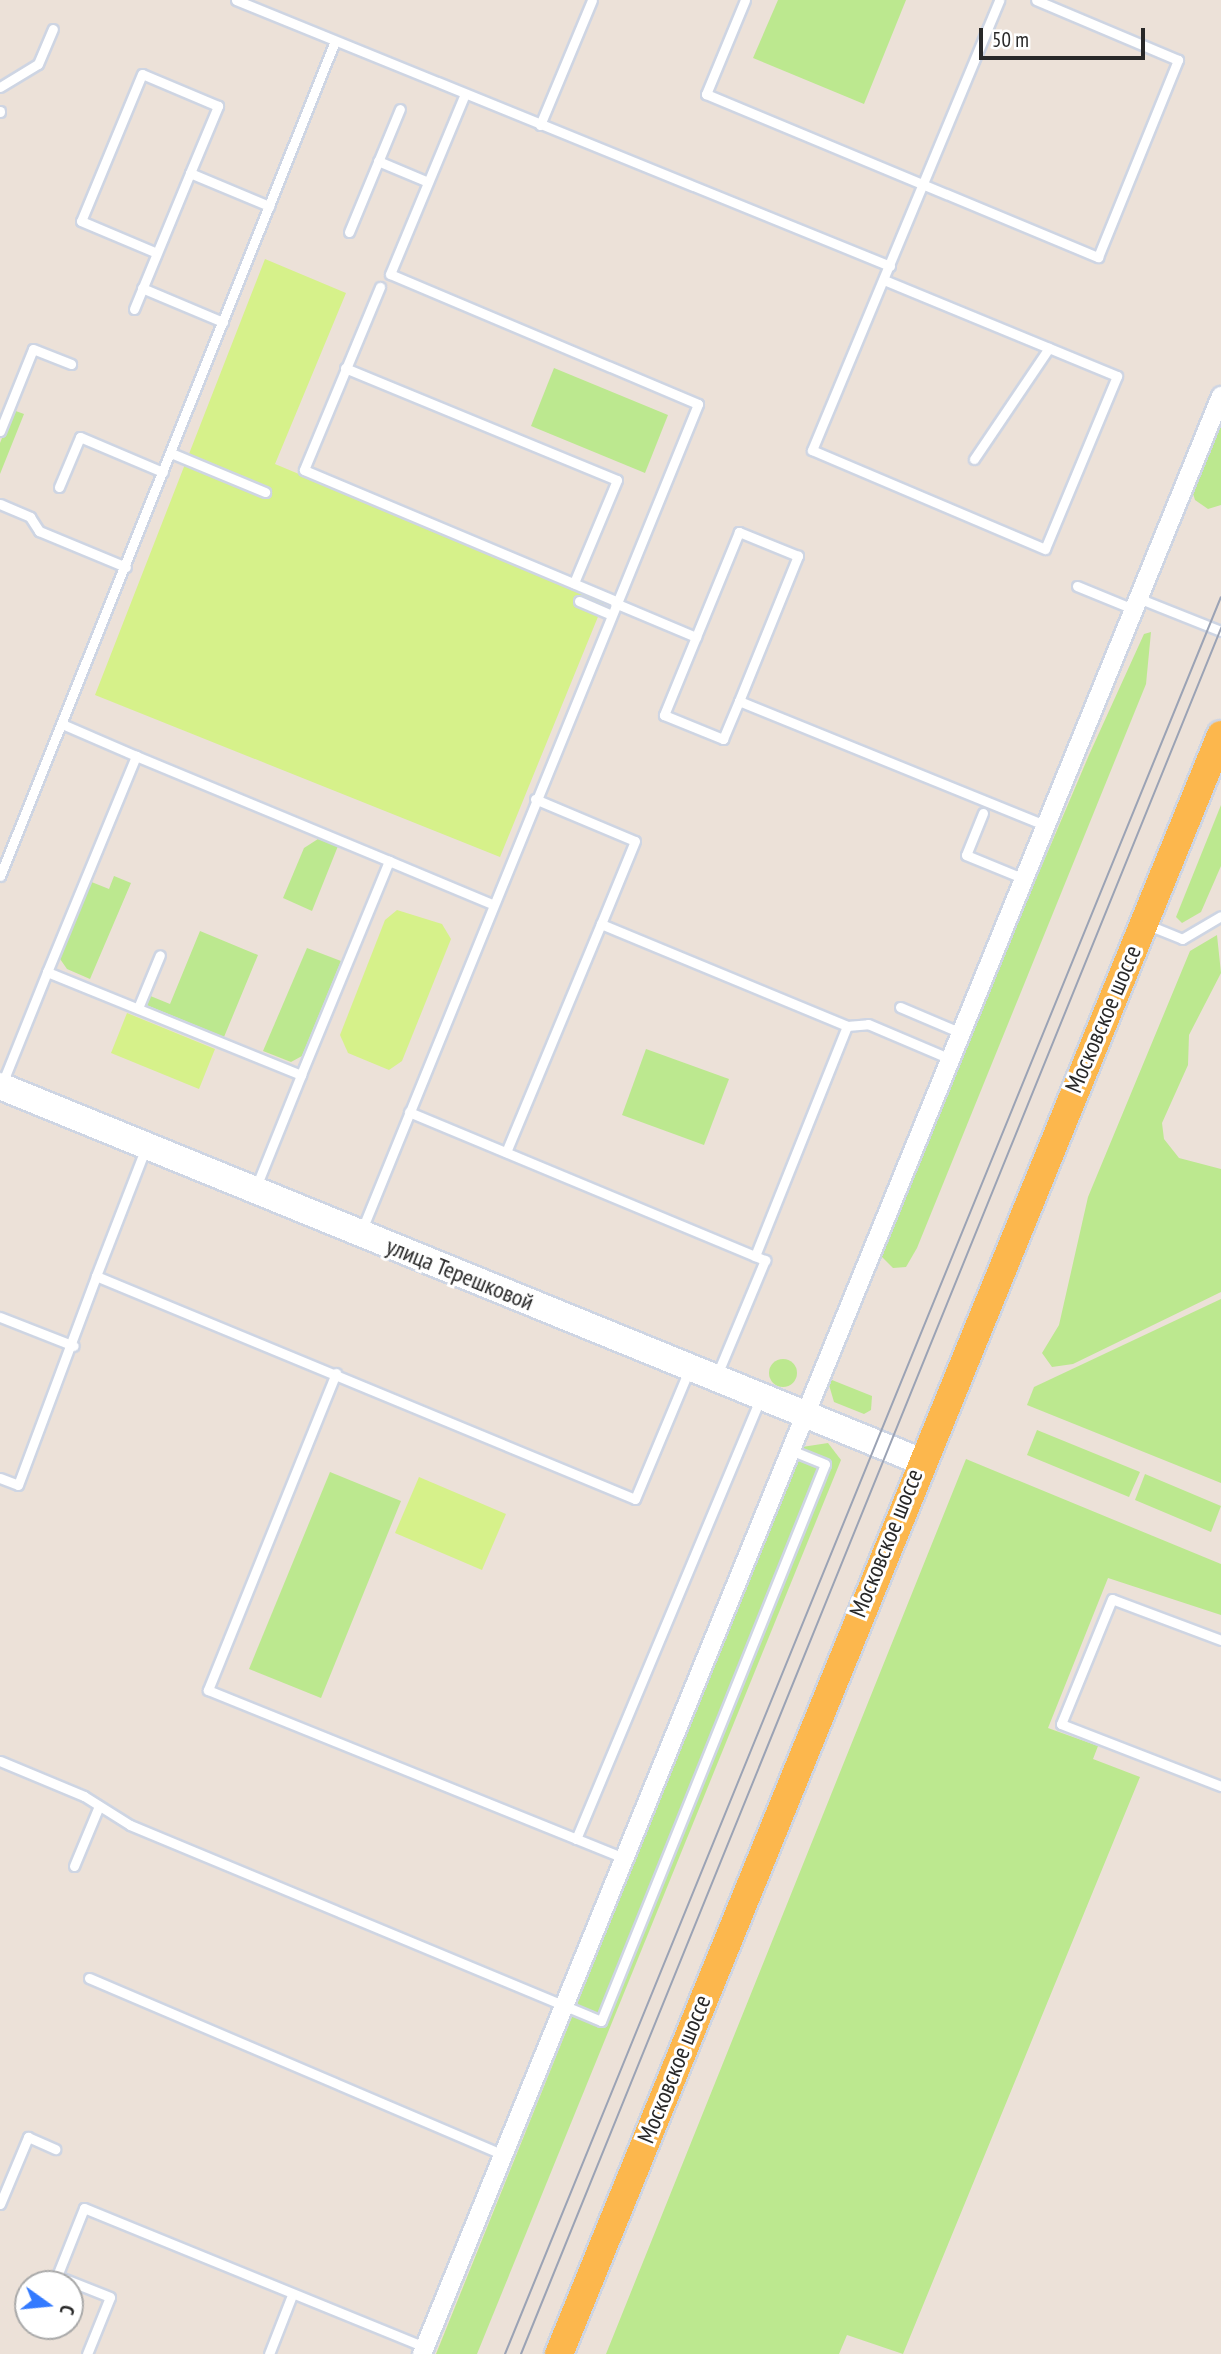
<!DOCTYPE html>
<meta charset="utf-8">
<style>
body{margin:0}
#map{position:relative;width:1221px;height:2354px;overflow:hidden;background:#ece1d8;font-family:"PT Sans Narrow",sans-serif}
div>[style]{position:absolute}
.green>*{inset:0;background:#bce88f}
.round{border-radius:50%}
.pitch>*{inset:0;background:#d6f18a}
.roads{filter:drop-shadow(2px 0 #ced5e3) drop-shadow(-2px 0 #ced5e3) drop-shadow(0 2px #ced5e3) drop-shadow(0 -2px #ced5e3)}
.lane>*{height:9px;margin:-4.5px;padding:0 4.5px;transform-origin:4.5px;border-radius:4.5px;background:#fff}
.street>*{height:18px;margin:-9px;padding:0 9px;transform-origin:9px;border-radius:9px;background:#fff}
.secondary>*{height:26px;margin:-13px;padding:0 13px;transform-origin:13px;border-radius:13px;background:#fff}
.primary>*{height:28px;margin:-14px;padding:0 14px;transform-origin:14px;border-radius:14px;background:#fcb74d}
.tram>*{height:2px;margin:-1px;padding:0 1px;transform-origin:1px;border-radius:1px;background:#9ba3b5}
span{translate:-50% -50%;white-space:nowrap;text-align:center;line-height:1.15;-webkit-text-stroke:6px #fff;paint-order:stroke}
.street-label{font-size:24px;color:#282828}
.north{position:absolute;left:14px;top:2270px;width:70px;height:70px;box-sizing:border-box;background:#fff;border:2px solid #a9a9a9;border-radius:50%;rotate:105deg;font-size:19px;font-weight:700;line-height:28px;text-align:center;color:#282828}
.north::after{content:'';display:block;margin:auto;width:24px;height:32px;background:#337aff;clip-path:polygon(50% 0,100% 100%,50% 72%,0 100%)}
.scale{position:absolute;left:979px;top:28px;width:166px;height:32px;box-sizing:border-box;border:4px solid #282828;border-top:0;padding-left:9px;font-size:21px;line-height:24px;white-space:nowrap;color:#282828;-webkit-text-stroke:5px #fff;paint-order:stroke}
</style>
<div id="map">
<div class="green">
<div style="clip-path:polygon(778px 0,906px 0,864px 104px,753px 58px)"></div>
<div style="clip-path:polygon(554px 368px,668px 415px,645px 473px,531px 426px)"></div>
<div style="clip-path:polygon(13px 410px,24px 414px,0 474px,0 443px)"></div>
<div style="clip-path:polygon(1221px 412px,1221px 505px,1208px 509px,1195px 500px,1191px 487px)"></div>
<div style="clip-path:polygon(1151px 632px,1146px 684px,917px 1248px,906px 1267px,893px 1268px,882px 1257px,883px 1239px,1089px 755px,1144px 634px)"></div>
<div style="clip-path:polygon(1221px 805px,1221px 866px,1201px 912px,1182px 923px,1176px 917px)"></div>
<div style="clip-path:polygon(318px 839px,338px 846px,312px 911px,283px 898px,304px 848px)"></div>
<div style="clip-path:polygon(114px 876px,131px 883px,90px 979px,67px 969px,58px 956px,89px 881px,109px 889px)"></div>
<div style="clip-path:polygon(200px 931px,258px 955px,224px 1037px,144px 1004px,148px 995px,170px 1004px)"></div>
<div style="clip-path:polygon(1217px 935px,1221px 973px,1189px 1035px,1188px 1065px,1162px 1123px,1164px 1139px,1179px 1158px,1221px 1169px,1221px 1292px,1073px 1364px,1052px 1367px,1042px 1353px,1059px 1325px,1088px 1197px,1190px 951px)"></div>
<div style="clip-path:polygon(307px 948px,341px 961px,302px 1056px,291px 1062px,263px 1051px)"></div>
<div style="clip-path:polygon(646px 1049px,729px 1079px,704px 1145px,622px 1115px)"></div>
<div style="clip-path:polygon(1221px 1299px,1221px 1483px,1027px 1405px,1034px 1387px)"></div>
<div class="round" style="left:769px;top:1359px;width:28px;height:28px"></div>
<div style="clip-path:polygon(827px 1378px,872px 1396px,871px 1410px,864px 1414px,834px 1402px)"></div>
<div style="clip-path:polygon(1037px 1430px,1140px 1472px,1129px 1497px,1027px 1455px)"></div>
<div style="clip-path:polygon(828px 1443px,841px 1460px,477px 2354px,436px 2354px,802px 1447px)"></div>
<div style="clip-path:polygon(966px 1459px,1221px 1564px,1221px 1615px,1108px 1578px,1048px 1728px,1098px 1746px,1093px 1759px,1140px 1777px,903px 2354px,847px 2335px,839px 2354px,606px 2354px)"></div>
<div style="clip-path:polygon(330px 1472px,401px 1501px,321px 1698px,249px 1669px)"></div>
<div style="clip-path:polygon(1145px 1474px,1221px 1506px,1211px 1532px,1135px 1500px)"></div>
</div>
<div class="pitch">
<div style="clip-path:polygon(265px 259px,346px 293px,275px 464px,604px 602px,500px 857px,95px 695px)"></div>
<div style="clip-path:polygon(397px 910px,442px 924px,451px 939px,402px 1061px,389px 1070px,348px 1053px,340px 1035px,385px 920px)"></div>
<div style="clip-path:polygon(127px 1013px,215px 1049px,199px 1089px,111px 1053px)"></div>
<div style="clip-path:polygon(419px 1477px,506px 1514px,482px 1570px,395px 1533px)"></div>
</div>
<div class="roads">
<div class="lane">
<div style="left:236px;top:0;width:706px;rotate:22.13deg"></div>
<div style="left:745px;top:0;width:102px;rotate:112.5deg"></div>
<div style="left:706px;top:94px;width:425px;rotate:22.6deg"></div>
<div style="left:1098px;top:257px;width:213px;rotate:-67.9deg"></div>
<div style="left:1178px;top:60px;width:154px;rotate:-157.1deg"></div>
<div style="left:0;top:87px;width:44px;rotate:-31.2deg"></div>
<div style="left:38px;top:64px;width:38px;rotate:-67deg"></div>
<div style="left:0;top:111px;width:1px;rotate:90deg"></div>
<div style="left:540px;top:125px;width:135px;rotate:-67.4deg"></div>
<div style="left:378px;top:161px;width:54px;rotate:22.8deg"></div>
<div style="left:190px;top:173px;width:86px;rotate:22.7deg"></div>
<div style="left:349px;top:232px;width:133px;rotate:-67.5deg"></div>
<div style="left:884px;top:280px;width:252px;rotate:22.4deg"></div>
<div style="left:1117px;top:376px;width:187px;rotate:112.6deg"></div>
<div style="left:1045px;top:549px;width:253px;rotate:-157deg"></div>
<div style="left:812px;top:450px;width:487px;rotate:-67.4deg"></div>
<div style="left:380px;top:287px;width:198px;rotate:112.6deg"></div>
<div style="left:304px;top:470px;width:338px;rotate:22.8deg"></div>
<div style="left:142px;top:288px;width:88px;rotate:22.8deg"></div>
<div style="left:134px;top:309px;width:147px;rotate:-67.6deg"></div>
<div style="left:190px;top:173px;width:73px;rotate:-67.3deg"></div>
<div style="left:218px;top:106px;width:82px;rotate:-157.2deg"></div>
<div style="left:142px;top:74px;width:159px;rotate:112.5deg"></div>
<div style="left:81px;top:221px;width:82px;rotate:22.8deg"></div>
<div style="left:345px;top:368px;width:294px;rotate:22.4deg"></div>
<div style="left:617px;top:480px;width:112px;rotate:112.7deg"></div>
<div style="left:0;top:431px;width:88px;rotate:-68.1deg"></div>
<div style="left:33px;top:349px;width:41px;rotate:21.5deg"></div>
<div style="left:171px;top:453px;width:102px;rotate:22.5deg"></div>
<div style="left:974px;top:459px;width:134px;rotate:-56deg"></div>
<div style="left:59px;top:487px;width:54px;rotate:-67.2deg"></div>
<div style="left:80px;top:437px;width:90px;rotate:22.9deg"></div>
<div style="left:0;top:504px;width:33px;rotate:23deg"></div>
<div style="left:30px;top:517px;width:17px;rotate:57deg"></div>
<div style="left:39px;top:531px;width:94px;rotate:22.5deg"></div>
<div style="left:1077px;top:586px;width:61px;rotate:22.3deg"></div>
<div style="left:1138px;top:598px;width:89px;rotate:21.7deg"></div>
<div style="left:579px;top:601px;width:34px;rotate:23deg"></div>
<div style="left:615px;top:603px;width:88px;rotate:22.8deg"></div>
<div style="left:739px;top:701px;width:157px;rotate:-67.9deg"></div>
<div style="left:798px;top:556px;width:64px;rotate:-157.9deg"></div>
<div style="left:739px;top:532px;width:198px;rotate:112.3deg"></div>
<div style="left:664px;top:715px;width:64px;rotate:22.1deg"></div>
<div style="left:723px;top:739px;width:41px;rotate:-67.2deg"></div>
<div style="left:739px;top:701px;width:329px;rotate:22.1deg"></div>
<div style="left:62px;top:724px;width:81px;rotate:23.4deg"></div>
<div style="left:535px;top:799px;width:108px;rotate:22.8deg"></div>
<div style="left:635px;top:841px;width:90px;rotate:112.3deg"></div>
<div style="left:983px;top:813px;width:45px;rotate:112deg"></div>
<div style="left:966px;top:855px;width:61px;rotate:22.3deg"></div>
<div style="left:389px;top:861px;width:231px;rotate:112.4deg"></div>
<div style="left:301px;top:1075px;width:274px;rotate:-157.9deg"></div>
<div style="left:47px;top:972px;width:234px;rotate:-67.6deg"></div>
<div style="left:136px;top:756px;width:274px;rotate:22.5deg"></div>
<div style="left:389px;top:861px;width:112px;rotate:22.7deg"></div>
<div style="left:0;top:876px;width:900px;rotate:-68.14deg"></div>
<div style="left:1148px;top:925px;width:37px;rotate:22deg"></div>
<div style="left:1182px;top:939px;width:45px;rotate:-30.5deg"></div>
<div style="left:900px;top:1007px;width:64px;rotate:23deg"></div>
<div style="left:138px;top:1008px;width:57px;rotate:-67.5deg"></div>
<div style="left:847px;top:1026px;width:21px;rotate:-5deg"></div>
<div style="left:868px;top:1024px;width:87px;rotate:23deg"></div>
<div style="left:2px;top:1084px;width:121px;rotate:-68.1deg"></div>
<div style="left:409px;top:1112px;width:386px;rotate:22.6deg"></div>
<div style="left:765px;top:1260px;width:125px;rotate:112.7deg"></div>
<div style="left:506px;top:1152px;width:247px;rotate:-67.4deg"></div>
<div style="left:601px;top:924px;width:266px;rotate:22.5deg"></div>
<div style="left:847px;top:1026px;width:248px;rotate:111.8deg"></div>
<div style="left:256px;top:1187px;width:121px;rotate:-68.1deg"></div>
<div style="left:361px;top:1232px;width:894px;rotate:-67.85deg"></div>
<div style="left:698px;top:404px;width:334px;rotate:-157.1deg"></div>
<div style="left:390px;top:274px;width:195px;rotate:-67.4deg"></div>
<div style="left:96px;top:1276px;width:138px;rotate:-68.8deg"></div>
<div style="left:0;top:1317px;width:79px;rotate:21.4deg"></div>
<div style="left:336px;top:1373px;width:342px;rotate:112deg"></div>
<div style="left:208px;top:1690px;width:448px;rotate:22deg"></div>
<div style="left:0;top:1478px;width:19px;rotate:21deg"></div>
<div style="left:18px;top:1485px;width:223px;rotate:-69.5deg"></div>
<div style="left:96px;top:1276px;width:583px;rotate:22.48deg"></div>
<div style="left:635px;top:1499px;width:140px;rotate:-67.3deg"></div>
<div style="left:1221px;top:1640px;width:116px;rotate:-159.4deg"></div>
<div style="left:1112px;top:1599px;width:135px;rotate:112.2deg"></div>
<div style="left:1061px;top:1724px;width:172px;rotate:21.2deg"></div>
<div style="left:0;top:1761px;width:91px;rotate:22.6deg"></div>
<div style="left:84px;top:1796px;width:54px;rotate:32.2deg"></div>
<div style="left:130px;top:1825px;width:510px;rotate:22.59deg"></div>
<div style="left:601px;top:2021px;width:600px;rotate:-68.09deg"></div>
<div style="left:825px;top:1464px;width:38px;rotate:-158deg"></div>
<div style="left:576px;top:1839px;width:477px;rotate:-67.3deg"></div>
<div style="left:74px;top:1866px;width:65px;rotate:-67.4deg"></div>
<div style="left:89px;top:1978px;width:450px;rotate:23.1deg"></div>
<div style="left:0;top:2204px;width:73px;rotate:-67.3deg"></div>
<div style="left:28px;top:2137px;width:30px;rotate:24deg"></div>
<div style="left:87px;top:2354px;width:61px;rotate:-68deg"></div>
<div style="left:110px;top:2297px;width:57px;rotate:-158.4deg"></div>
<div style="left:57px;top:2276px;width:73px;rotate:-68.3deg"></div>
<div style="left:84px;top:2208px;width:367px;rotate:22.2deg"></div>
<div style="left:269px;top:2354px;width:63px;rotate:-68.7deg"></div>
</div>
<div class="street">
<div style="left:422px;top:2354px;width:2115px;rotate:-67.8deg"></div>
</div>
<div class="secondary">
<div style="left:0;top:1086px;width:993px;rotate:22.18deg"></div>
</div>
<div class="primary">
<div style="left:559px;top:2354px;width:1749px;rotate:-67.76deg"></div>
</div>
</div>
<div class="tram">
<div style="left:505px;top:2354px;width:1897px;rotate:-67.83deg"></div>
<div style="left:521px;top:2354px;width:1863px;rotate:-67.92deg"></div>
</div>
<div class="street-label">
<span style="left:1103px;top:1019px;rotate:-67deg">Московское шоссе</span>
<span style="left:460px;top:1274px;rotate:22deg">улица Терешковой</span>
<span style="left:886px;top:1543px;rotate:-68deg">Московское шоссе</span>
<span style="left:674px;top:2069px;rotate:-68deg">Московское шоссе</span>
</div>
<div class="north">С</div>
<div class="scale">50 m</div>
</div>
